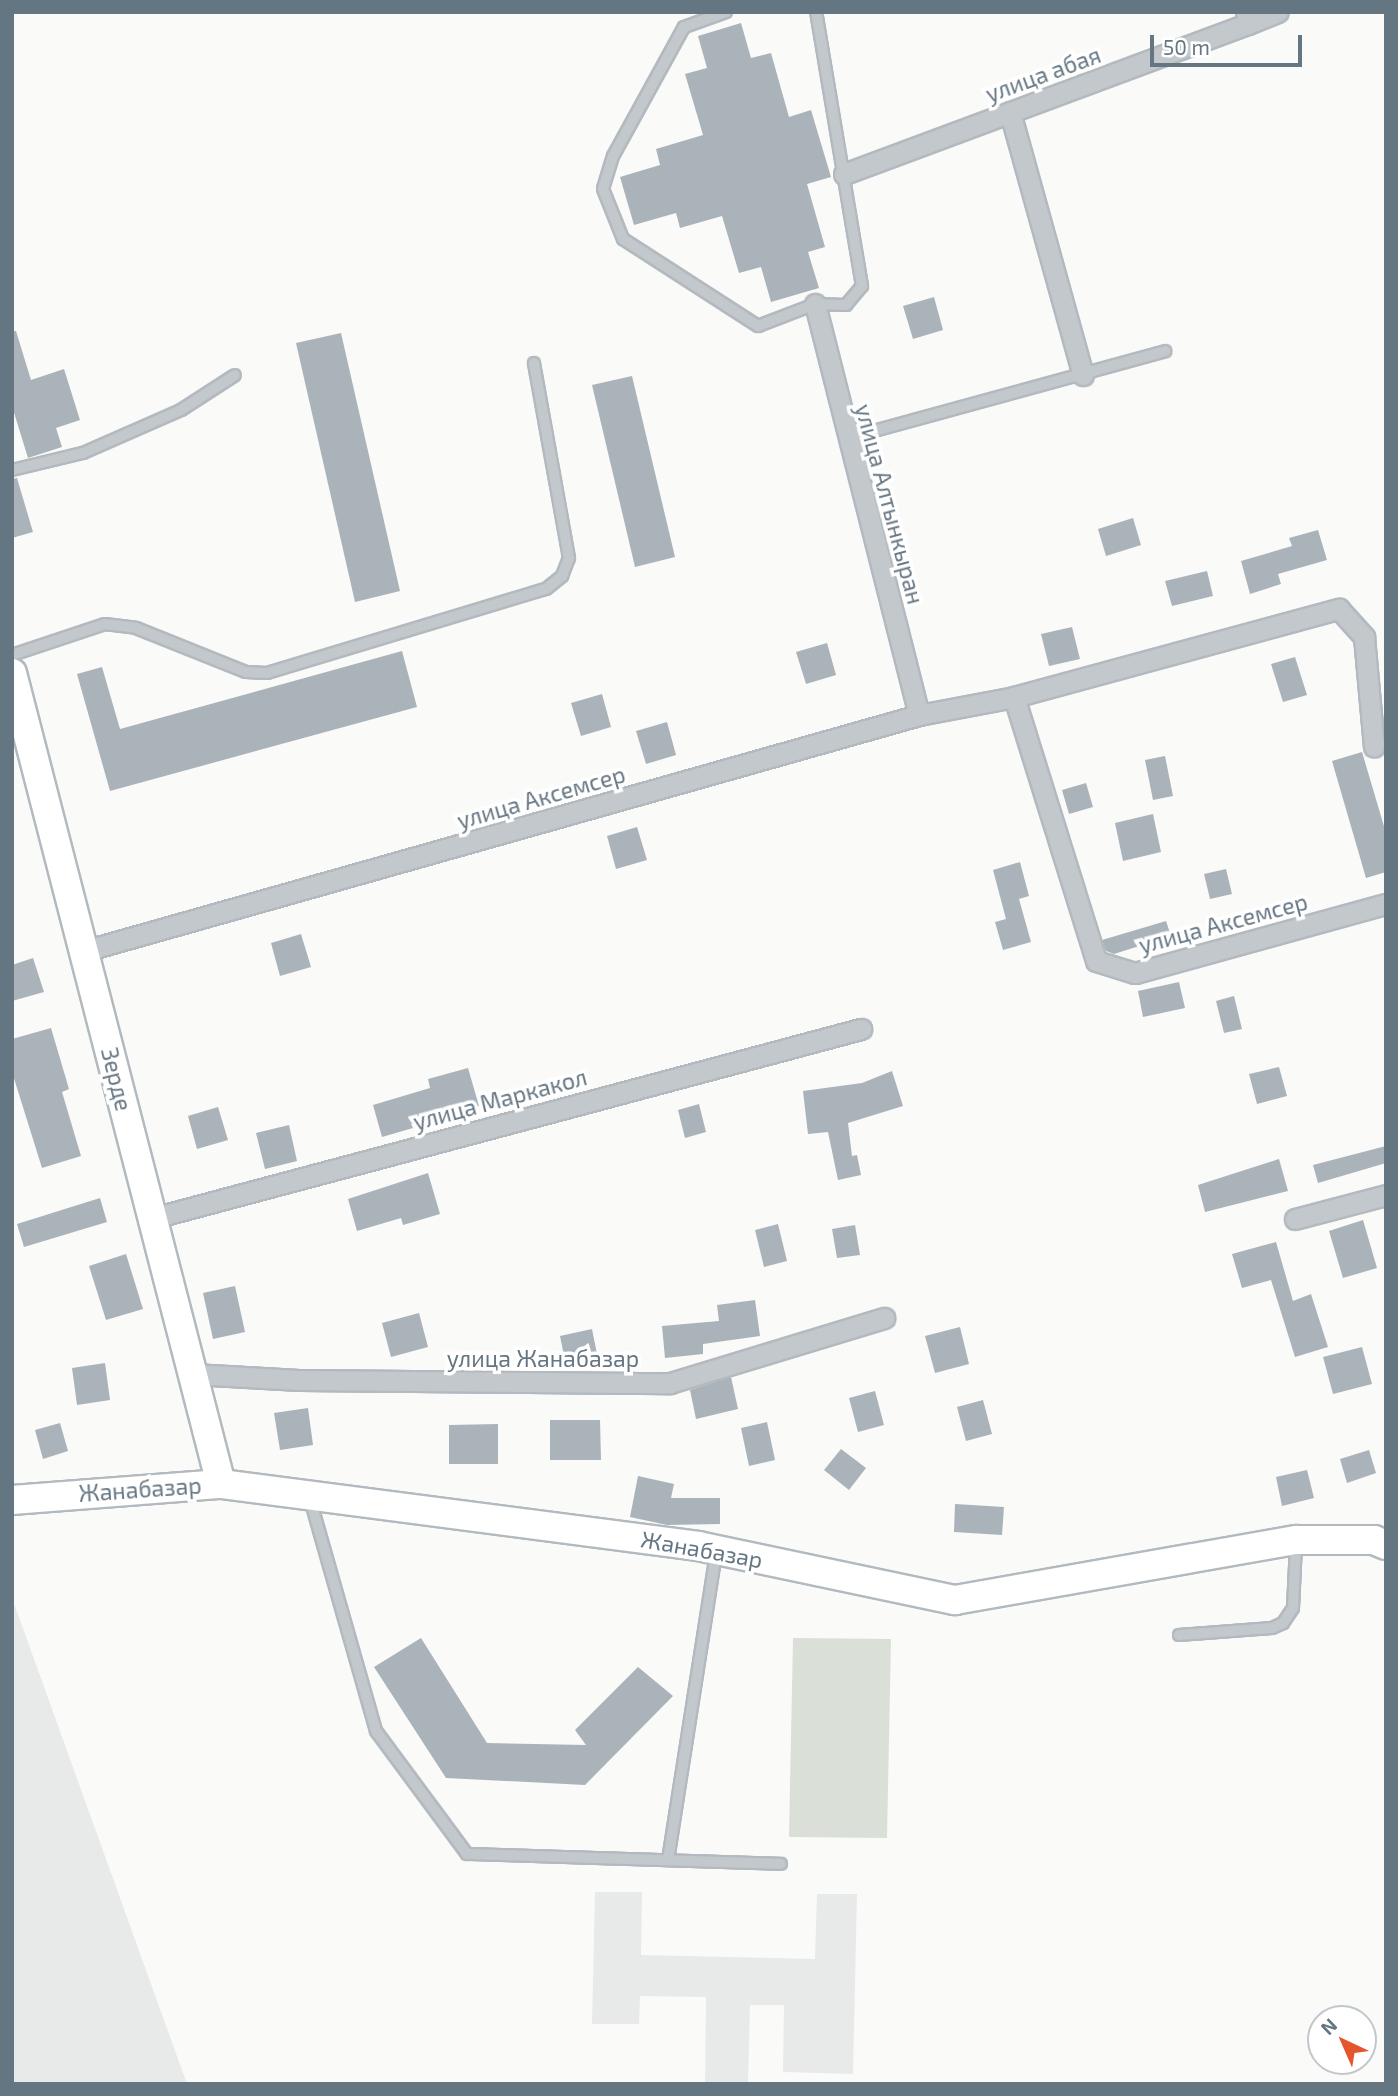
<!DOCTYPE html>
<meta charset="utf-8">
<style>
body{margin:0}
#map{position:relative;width:1398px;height:2096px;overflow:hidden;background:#fafaf8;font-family:"Exo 2",sans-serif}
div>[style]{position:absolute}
.built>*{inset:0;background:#e8e9e9}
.green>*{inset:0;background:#dadfd7}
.building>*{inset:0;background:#aab3b9}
.roads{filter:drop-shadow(2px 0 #b3babf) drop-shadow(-2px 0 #b3babf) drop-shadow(0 2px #b3babf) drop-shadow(0 -2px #b3babf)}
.lane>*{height:10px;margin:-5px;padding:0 5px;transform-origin:5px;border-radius:5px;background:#c3c8cc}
.street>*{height:19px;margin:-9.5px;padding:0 9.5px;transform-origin:9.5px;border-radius:9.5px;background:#c3c8cc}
.secondary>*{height:28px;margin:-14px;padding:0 14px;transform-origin:14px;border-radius:14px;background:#fff}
span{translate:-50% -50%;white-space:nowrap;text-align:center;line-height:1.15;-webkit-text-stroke:7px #fff;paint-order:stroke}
.street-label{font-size:23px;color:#657683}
.frame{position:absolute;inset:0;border:14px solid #657683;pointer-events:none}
.north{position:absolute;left:1307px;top:2005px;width:70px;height:70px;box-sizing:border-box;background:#fff;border:2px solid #c1c8cd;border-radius:50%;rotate:316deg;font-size:19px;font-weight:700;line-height:28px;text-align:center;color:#657683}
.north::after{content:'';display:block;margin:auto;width:24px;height:32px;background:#e4572e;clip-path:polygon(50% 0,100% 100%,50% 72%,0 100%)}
.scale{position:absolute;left:1150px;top:35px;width:152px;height:32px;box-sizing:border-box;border:4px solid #657683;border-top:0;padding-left:9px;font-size:21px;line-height:24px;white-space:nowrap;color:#657683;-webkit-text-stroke:5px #fff;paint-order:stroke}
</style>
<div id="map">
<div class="built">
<div style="clip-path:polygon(12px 1598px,187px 2084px,12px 2084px)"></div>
<div style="clip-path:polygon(595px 1892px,642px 1892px,641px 1955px,815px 1959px,817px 1894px,857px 1894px,853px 2074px,783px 2072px,784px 2005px,750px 2005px,748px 2084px,705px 2084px,706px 1997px,640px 1996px,639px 2024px,592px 2024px)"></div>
</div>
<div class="green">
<div style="clip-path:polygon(793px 1638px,891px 1639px,887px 1838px,789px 1837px)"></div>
</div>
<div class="building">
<div style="clip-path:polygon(741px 23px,751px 58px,771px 53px,789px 117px,811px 110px,831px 177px,807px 184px,825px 247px,808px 252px,819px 288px,771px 302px,761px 267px,739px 273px,722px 216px,680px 228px,676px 213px,634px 225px,620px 177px,660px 165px,656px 149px,703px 135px,685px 74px,707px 68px,698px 36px)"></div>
<div style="clip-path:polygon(934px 297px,943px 330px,913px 339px,903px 306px)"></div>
<div style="clip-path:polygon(12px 331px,16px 331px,31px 380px,64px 369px,80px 420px,56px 428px,62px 447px,28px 458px,12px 406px)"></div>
<div style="clip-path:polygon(341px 333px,400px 591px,355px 602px,296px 343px)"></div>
<div style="clip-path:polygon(632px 376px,675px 557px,635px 567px,592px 385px)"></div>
<div style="clip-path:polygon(17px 478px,33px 532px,12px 538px,12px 479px)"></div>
<div style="clip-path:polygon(1133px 518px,1141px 545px,1106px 556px,1098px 529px)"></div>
<div style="clip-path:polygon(1318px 530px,1327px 560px,1278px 574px,1281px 584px,1250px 594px,1241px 561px,1292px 546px,1289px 538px)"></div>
<div style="clip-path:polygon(1207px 571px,1213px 596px,1172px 606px,1165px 581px)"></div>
<div style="clip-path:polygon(1072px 627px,1080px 659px,1049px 666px,1041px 634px)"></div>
<div style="clip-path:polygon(827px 643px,836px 675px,806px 684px,796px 652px)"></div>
<div style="clip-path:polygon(402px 651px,417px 707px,110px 791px,77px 674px,102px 667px,120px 729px)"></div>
<div style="clip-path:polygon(1295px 657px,1307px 695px,1283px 702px,1271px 664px)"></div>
<div style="clip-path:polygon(602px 694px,611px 727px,581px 736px,571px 703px)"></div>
<div style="clip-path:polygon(667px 722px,676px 755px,646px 764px,636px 731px)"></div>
<div style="clip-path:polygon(1362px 752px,1386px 833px,1386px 872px,1366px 878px,1332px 761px)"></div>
<div style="clip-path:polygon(1165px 756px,1173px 796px,1153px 800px,1145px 760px)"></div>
<div style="clip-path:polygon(1086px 783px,1093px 807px,1069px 814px,1062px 790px)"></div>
<div style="clip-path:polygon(1153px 814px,1161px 852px,1123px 861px,1115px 823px)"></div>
<div style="clip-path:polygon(637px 827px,647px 860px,616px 869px,607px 836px)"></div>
<div style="clip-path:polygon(1020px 862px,1029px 896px,1019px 899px,1031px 942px,1003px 950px,995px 922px,1006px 919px,993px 870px)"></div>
<div style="clip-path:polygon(1226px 869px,1232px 894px,1210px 899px,1204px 874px)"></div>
<div style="clip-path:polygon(1166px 921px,1171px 936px,1114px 954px,1106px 951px,1102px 940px)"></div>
<div style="clip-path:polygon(301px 934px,311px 967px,280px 976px,271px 943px)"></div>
<div style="clip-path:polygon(33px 958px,44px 992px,12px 1001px,12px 965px)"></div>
<div style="clip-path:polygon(1179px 982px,1185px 1008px,1143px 1017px,1138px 991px)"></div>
<div style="clip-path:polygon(1234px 996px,1242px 1029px,1224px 1033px,1216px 1001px)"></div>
<div style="clip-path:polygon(51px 1028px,69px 1089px,62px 1092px,81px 1156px,42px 1168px,12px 1072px,12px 1039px)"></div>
<div style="clip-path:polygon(1279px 1067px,1287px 1096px,1257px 1104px,1249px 1074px)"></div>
<div style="clip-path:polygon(468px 1068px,479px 1106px,411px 1124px,413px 1128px,382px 1137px,373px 1105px,430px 1088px,428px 1079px)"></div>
<div style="clip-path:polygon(892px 1071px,903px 1106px,848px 1123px,852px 1156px,857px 1155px,861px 1175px,838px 1180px,828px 1132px,808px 1134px,803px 1091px,862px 1083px)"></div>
<div style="clip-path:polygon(699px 1104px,706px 1132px,685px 1138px,678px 1110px)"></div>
<div style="clip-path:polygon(218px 1107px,228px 1140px,197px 1149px,188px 1116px)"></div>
<div style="clip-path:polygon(289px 1125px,297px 1161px,265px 1169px,256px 1133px)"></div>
<div style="clip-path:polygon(1386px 1146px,1386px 1163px,1318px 1183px,1313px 1165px)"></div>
<div style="clip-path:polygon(1279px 1159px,1288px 1191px,1205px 1212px,1198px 1185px)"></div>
<div style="clip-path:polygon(428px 1173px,440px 1214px,403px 1225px,401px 1218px,357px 1231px,348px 1199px)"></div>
<div style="clip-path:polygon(100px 1198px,107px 1222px,24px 1247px,17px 1224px)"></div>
<div style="clip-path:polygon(1363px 1220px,1377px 1268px,1343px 1278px,1329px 1231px)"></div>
<div style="clip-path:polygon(778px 1224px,787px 1261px,764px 1267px,755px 1230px)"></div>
<div style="clip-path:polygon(855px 1225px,860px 1255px,837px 1258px,832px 1229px)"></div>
<div style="clip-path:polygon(1276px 1242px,1293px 1301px,1311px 1294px,1328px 1347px,1295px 1357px,1271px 1280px,1242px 1288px,1232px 1254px)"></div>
<div style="clip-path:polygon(126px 1254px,143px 1309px,106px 1320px,89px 1266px)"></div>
<div style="clip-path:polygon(235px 1286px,245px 1332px,213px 1339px,203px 1293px)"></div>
<div style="clip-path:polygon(755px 1300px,760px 1336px,703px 1344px,703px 1354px,665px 1358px,662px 1326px,719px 1321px,717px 1305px)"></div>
<div style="clip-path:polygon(419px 1313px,428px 1347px,391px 1357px,382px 1323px)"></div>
<div style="clip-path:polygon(960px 1327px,969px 1364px,935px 1373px,925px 1336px)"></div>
<div style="clip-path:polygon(592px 1329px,598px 1359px,566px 1366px,560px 1336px)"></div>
<div style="clip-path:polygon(1362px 1347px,1372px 1384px,1333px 1394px,1323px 1357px)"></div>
<div style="clip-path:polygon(105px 1363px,110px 1400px,77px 1405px,72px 1368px)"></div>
<div style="clip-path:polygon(731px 1377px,738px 1409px,696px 1419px,690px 1390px)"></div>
<div style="clip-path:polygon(875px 1391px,884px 1425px,858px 1432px,849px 1398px)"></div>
<div style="clip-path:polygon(983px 1400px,992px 1434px,966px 1441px,957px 1407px)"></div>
<div style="clip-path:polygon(308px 1408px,313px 1445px,280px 1450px,274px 1413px)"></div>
<div style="clip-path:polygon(550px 1420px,600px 1420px,601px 1460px,550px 1460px)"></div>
<div style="clip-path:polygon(767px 1422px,775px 1460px,749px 1466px,741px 1428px)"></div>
<div style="clip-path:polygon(60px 1423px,68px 1451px,43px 1459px,35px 1430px)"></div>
<div style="clip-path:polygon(498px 1424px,498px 1464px,449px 1464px,449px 1425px)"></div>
<div style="clip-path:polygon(841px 1449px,866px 1468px,849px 1490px,824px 1470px)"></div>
<div style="clip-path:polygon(1369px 1450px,1376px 1473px,1347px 1483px,1340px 1459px)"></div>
<div style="clip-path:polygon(1307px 1470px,1314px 1498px,1282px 1506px,1276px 1477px)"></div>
<div style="clip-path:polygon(638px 1476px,674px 1484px,671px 1498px,720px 1498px,720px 1524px,667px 1525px,630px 1517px)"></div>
<div style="clip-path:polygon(955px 1504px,1004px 1507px,1002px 1535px,954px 1532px)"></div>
<div style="clip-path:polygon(421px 1638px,487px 1743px,586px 1745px,575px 1730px,638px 1667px,673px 1696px,585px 1785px,446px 1778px,374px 1667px)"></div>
</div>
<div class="roads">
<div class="lane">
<div style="left:726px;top:12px;width:45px;rotate:160.3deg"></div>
<div style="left:684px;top:27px;width:147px;rotate:118.8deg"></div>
<div style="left:613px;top:156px;width:34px;rotate:107deg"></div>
<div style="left:603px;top:189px;width:54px;rotate:68.2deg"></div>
<div style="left:623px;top:239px;width:161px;rotate:32.8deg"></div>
<div style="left:758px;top:326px;width:61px;rotate:-21.1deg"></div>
<div style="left:815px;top:304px;width:31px;rotate:2deg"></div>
<div style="left:846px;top:305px;width:25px;rotate:-50deg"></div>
<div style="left:862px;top:286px;width:278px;rotate:-99.5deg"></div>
<div style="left:848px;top:438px;width:329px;rotate:-15.3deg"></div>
<div style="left:12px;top:470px;width:73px;rotate:-13.5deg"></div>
<div style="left:83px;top:453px;width:107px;rotate:-23.7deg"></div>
<div style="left:181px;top:410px;width:64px;rotate:-32.9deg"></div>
<div style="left:12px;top:655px;width:98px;rotate:-18.4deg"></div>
<div style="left:105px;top:624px;width:31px;rotate:7deg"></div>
<div style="left:136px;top:628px;width:118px;rotate:21.8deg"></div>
<div style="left:246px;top:672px;width:21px;rotate:3deg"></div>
<div style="left:267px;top:673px;width:291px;rotate:-16.8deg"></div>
<div style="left:546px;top:589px;width:21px;rotate:-39deg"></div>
<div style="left:562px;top:576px;width:19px;rotate:-69deg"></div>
<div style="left:569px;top:558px;width:198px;rotate:-100.2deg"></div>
<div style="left:310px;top:1499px;width:241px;rotate:74.1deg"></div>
<div style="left:376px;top:1731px;width:153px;rotate:53.5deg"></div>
<div style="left:467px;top:1854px;width:314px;rotate:1.8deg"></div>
<div style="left:1179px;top:1635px;width:93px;rotate:-4.3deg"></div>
<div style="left:1272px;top:1628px;width:12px;rotate:-24deg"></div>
<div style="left:1283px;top:1623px;width:18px;rotate:-56deg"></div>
<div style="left:1293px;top:1608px;width:64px;rotate:-87.3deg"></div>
<div style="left:668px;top:1860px;width:311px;rotate:-81.1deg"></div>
</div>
<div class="street">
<div style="left:1248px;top:24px;width:32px;rotate:-22deg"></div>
<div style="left:1010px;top:112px;width:273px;rotate:74.5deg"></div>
<div style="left:844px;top:174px;width:431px;rotate:-20.4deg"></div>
<div style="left:1248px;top:24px;width:12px;rotate:-99deg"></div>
<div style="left:815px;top:304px;width:424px;rotate:75.8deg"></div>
<div style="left:1014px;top:697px;width:276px;rotate:72.7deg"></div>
<div style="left:1096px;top:961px;width:41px;rotate:17.1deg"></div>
<div style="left:1135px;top:973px;width:260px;rotate:-15.4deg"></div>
<div style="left:84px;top:951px;width:868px;rotate:-15.78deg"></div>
<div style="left:919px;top:715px;width:97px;rotate:-10.7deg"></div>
<div style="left:1014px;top:697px;width:337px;rotate:-15.2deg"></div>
<div style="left:1339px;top:609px;width:38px;rotate:48deg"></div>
<div style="left:1364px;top:637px;width:110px;rotate:84.8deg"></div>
<div style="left:153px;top:1218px;width:733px;rotate:-14.95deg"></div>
<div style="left:1295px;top:1219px;width:94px;rotate:-14.8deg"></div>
<div style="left:193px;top:1374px;width:106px;rotate:3.2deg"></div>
<div style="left:299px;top:1380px;width:371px;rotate:0.5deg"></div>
<div style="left:670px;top:1383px;width:224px;rotate:-16.9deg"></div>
</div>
<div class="secondary">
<div style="left:12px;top:673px;width:837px;rotate:75.55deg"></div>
<div style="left:12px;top:1500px;width:210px;rotate:-4.4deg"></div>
<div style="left:221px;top:1484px;width:481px;rotate:7.4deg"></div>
<div style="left:698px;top:1546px;width:263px;rotate:11.9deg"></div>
<div style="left:955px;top:1600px;width:347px;rotate:-10deg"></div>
<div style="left:1297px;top:1540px;width:77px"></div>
<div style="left:1374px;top:1540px;width:13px;rotate:23deg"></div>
</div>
</div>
<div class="street-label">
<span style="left:1043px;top:74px;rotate:-20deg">улица абая</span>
<span style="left:890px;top:504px;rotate:75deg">улица Алтынкыран</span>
<span style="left:541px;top:797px;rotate:-16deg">улица Аксемсер</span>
<span style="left:1223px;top:923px;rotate:-15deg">улица Аксемсер</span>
<span style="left:117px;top:1079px;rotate:76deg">Зерде</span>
<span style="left:500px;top:1099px;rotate:-15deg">улица Маркакол</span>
<span style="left:543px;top:1358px">улица Жанабазар</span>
<span style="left:140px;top:1489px;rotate:-4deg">Жанабазар</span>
<span style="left:702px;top:1549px;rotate:10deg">Жанабазар</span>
</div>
<div class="frame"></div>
<div class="north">N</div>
<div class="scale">50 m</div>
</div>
